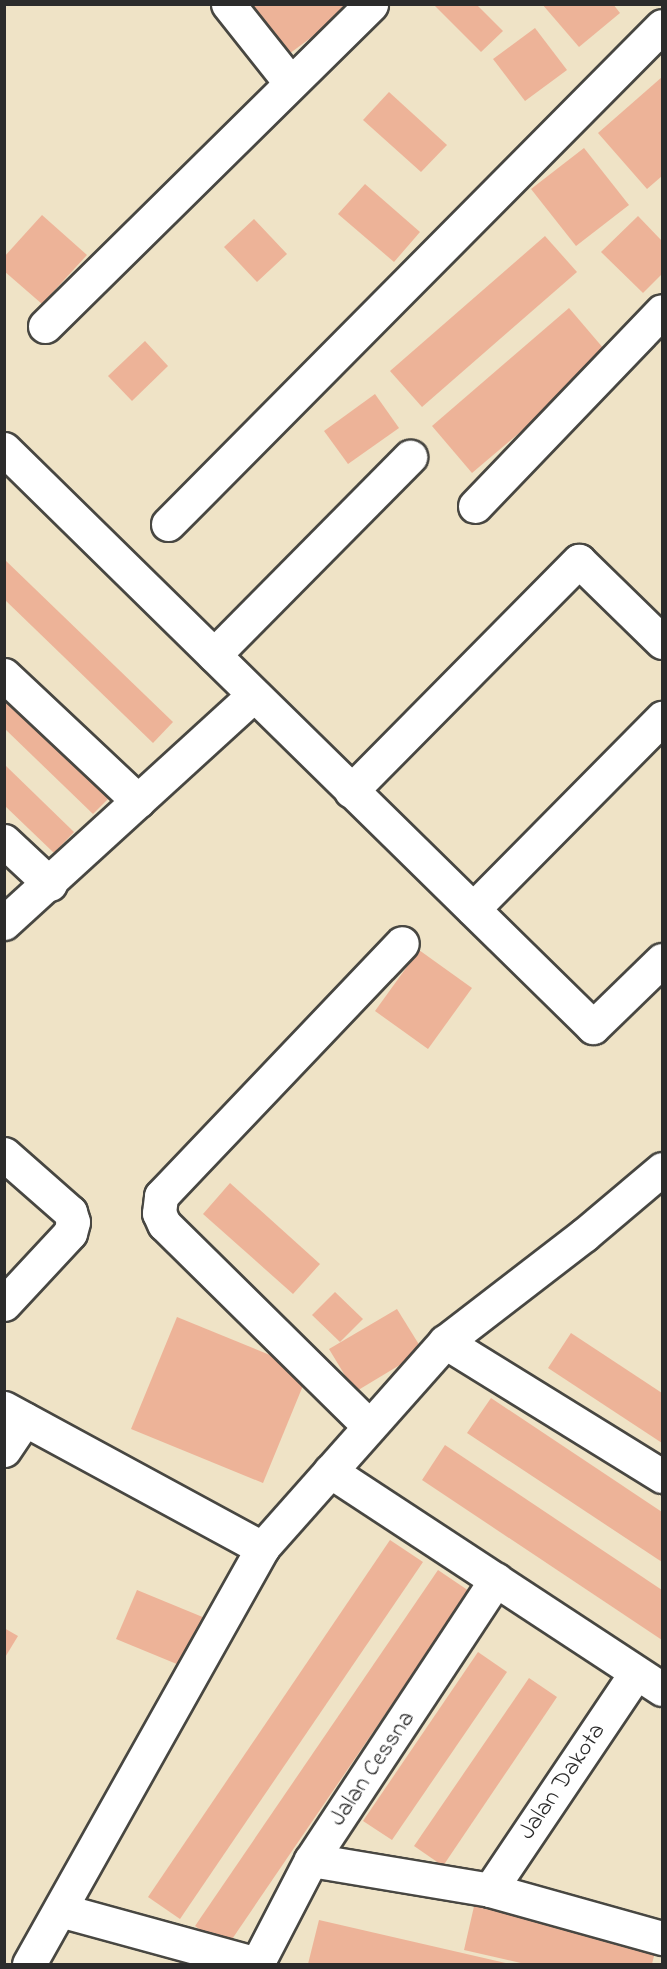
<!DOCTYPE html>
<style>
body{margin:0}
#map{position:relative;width:667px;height:1969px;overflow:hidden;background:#efe3c6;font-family:"Indie Flower",sans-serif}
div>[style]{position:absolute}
.building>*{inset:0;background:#edb398}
.roads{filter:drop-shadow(2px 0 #484742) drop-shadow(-2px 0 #484742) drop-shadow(0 2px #484742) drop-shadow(0 -2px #484742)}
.minor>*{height:33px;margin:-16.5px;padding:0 16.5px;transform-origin:16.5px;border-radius:16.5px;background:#fff}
span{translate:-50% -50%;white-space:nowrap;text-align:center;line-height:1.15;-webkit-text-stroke:4.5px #fff;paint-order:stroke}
.street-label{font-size:24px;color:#2b2b2b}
.frame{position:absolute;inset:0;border:6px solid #2b2b2b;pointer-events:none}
</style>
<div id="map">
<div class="building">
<div style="clip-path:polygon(252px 4px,343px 4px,348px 10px,289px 54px)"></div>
<div style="clip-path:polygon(433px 4px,476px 4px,503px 31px,481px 52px)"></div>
<div style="clip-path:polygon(542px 4px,613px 4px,620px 13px,579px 47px)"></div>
<div style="clip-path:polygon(535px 28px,567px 70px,525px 101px,493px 59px)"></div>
<div style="clip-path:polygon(662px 77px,662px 176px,647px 189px,598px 133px)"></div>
<div style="clip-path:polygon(389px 92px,447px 145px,421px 172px,363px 120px)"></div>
<div style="clip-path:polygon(584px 148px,629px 205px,576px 246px,531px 189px)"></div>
<div style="clip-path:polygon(365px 184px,420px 232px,394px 262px,338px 214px)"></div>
<div style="clip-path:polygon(42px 215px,87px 255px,42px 304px,4px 271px,4px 257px)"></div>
<div style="clip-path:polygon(638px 216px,662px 241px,662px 274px,643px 293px,601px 252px)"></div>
<div style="clip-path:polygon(254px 219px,287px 254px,257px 282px,224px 247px)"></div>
<div style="clip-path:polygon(545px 236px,577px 272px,422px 407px,390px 371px)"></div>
<div style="clip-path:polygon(569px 308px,610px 356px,472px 473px,432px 426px)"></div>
<div style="clip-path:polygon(145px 341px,168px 366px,132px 401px,108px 376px)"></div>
<div style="clip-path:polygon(375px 394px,399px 428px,348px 464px,324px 431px)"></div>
<div style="clip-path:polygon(4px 559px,173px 722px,153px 743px,4px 599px)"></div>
<div style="clip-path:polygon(5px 687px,114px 793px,93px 814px,5px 729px)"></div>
<div style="clip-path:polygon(4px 764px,74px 832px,54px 853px,4px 805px)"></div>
<div style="clip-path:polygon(419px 950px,472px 988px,428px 1049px,375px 1011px)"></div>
<div style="clip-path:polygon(230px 1183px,320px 1264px,293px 1294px,203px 1214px)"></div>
<div style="clip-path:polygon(335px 1292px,363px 1319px,340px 1342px,312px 1315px)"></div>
<div style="clip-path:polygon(397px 1309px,423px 1351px,355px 1392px,329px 1349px)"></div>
<div style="clip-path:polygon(177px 1317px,309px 1371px,263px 1483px,131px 1429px)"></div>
<div style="clip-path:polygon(571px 1333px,662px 1393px,662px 1443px,548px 1368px)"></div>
<div style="clip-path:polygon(491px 1398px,662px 1512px,662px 1562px,467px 1433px)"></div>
<div style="clip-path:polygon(445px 1445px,662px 1590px,662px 1640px,422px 1480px)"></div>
<div style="clip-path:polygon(390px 1540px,423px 1562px,180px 1919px,148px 1897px)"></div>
<div style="clip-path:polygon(438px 1570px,469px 1591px,226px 1948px,195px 1926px)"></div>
<div style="clip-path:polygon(137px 1590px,205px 1618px,184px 1667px,116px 1639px)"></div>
<div style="clip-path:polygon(4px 1628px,18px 1636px,4px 1659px)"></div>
<div style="clip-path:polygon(478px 1652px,507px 1672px,392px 1840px,363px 1821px)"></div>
<div style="clip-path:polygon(529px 1678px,557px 1697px,443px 1866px,414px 1846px)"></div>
<div style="clip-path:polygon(475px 1902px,657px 1944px,652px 1964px,525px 1964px,464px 1950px)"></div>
<div style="clip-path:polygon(319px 1920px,510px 1964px,308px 1964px)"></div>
</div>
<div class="roads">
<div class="minor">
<div style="left:228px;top:4px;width:98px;rotate:51.6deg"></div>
<div style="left:45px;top:326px;width:458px;rotate:-44.6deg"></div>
<div style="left:4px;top:449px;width:825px;rotate:44.46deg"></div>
<div style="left:593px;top:1027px;width:96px;rotate:-44.2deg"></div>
<div style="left:475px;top:506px;width:270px;rotate:-46.2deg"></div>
<div style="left:168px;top:524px;width:701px;rotate:-45.23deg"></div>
<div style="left:214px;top:655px;width:279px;rotate:-45.3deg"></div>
<div style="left:4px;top:675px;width:184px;rotate:43.2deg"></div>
<div style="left:351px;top:791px;width:324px;rotate:-45.3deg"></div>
<div style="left:579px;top:561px;width:116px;rotate:44.3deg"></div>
<div style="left:4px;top:841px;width:63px;rotate:43.1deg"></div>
<div style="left:473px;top:909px;width:269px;rotate:-45.3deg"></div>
<div style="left:4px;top:923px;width:338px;rotate:-42.4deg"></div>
<div style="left:4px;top:1154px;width:88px;rotate:41.3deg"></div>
<div style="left:70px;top:1212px;width:10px;rotate:73deg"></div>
<div style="left:73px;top:1222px;width:11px;rotate:105deg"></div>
<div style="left:70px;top:1233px;width:97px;rotate:132.9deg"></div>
<div style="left:445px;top:1342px;width:255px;rotate:31.7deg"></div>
<div style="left:4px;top:1408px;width:294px;rotate:28.5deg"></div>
<div style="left:368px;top:1425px;width:286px;rotate:-135.4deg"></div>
<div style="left:164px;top:1224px;width:12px;rotate:-114deg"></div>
<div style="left:159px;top:1213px;width:17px;rotate:-83deg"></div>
<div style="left:161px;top:1196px;width:349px;rotate:-46.4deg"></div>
<div style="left:4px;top:1450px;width:37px;rotate:-56deg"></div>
<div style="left:330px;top:1471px;width:397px;rotate:33.3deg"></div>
<div style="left:311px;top:1860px;width:181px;rotate:9.5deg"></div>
<div style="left:490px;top:1890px;width:179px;rotate:15.6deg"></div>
<div style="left:490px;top:1890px;width:260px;rotate:-56.1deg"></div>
<div style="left:60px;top:1910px;width:205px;rotate:15.3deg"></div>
<div style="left:29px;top:1964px;width:477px;rotate:-60.7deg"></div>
<div style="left:262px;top:1548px;width:276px;rotate:-48.4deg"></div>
<div style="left:445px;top:1342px;width:175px;rotate:-37.6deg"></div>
<div style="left:584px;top:1235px;width:102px;rotate:-40.2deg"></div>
<div style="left:257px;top:1964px;width:117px;rotate:-62.6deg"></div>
<div style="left:311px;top:1860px;width:336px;rotate:-56.6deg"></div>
</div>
</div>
<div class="street-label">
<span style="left:373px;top:1769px;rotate:-56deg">Jalan Cessna</span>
<span style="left:563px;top:1782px;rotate:-56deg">Jalan Dakota</span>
</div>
<div class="frame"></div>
</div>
